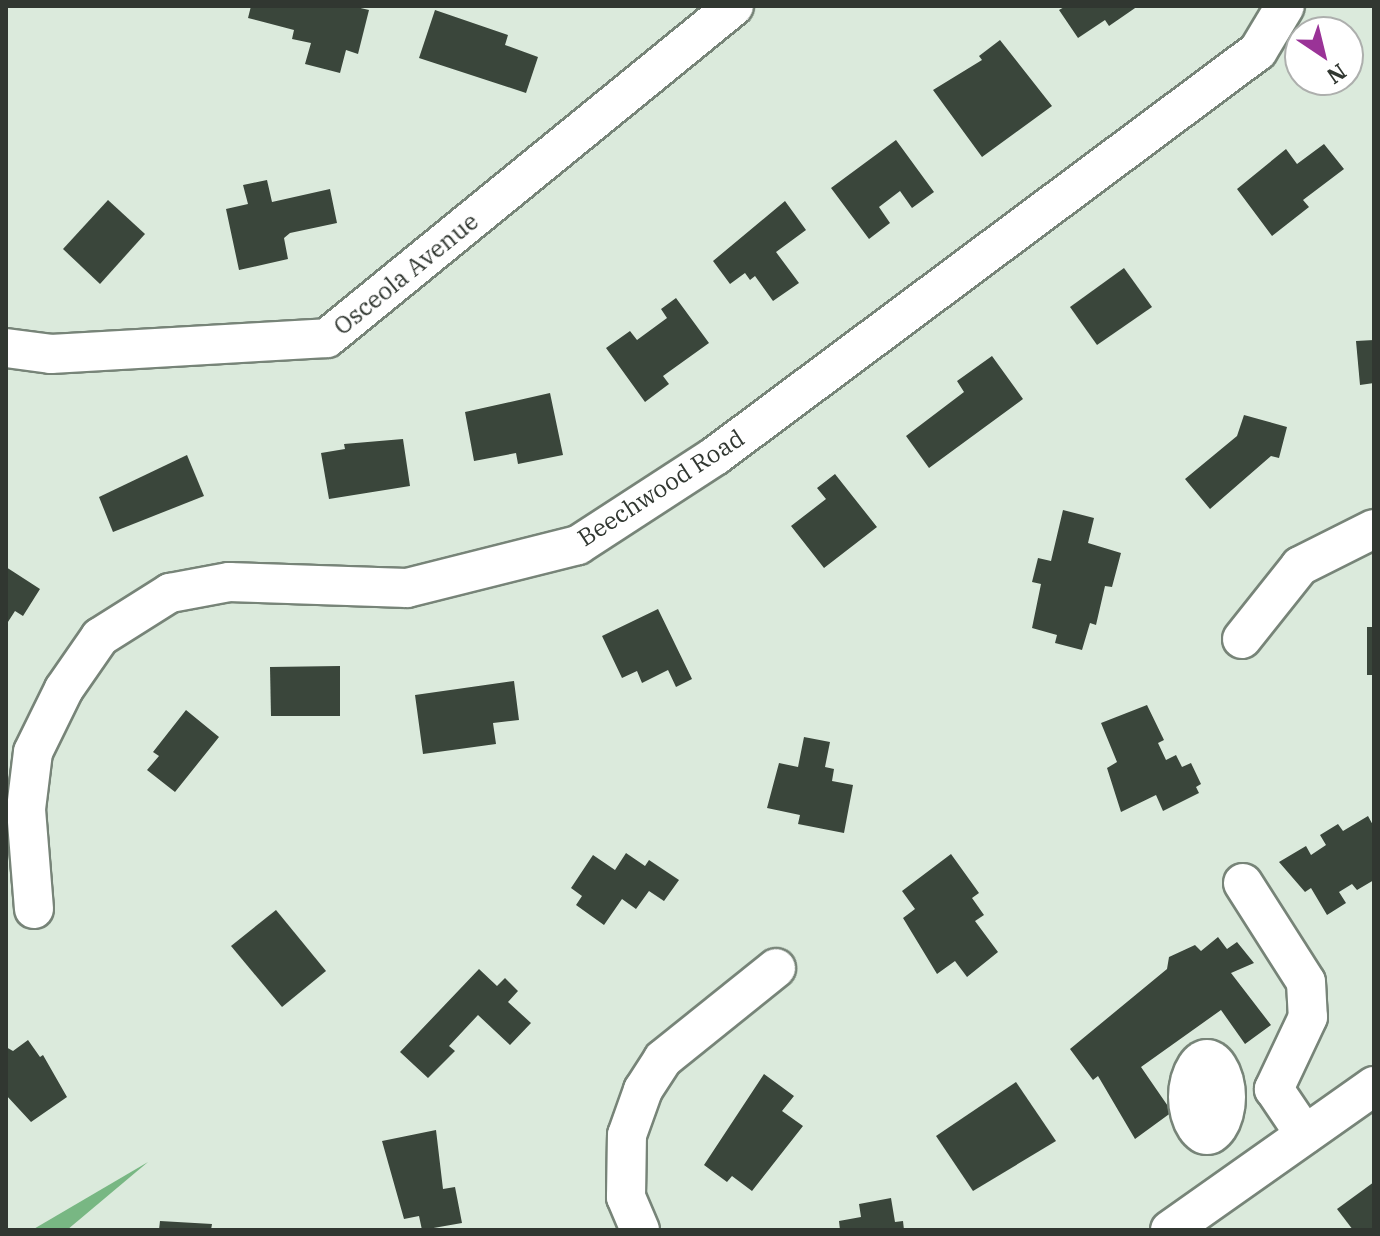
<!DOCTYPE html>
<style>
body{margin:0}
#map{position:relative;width:1380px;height:1236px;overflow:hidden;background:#dbeadc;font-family:"IBM Plex Serif",serif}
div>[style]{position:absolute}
.forest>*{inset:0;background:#78b783}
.building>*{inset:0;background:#3a463b}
.roads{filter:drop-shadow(2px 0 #778478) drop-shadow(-2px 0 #778478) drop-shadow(0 2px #778478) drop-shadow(0 -2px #778478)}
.minor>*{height:38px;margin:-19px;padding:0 19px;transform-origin:19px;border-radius:19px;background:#fff}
.minor>.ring{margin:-19px;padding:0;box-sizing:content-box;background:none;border:38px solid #fff;border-radius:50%}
span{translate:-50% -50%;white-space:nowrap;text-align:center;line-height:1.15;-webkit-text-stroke:8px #fff;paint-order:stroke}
.street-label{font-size:24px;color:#313731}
.frame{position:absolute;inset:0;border:8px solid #313731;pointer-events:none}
.north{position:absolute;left:1284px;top:16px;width:80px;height:80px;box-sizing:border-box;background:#fff;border:2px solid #adafad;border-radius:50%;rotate:145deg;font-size:22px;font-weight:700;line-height:32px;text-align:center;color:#313731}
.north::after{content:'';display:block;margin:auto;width:28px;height:36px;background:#9a3397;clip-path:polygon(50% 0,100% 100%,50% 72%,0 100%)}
</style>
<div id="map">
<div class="forest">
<div style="clip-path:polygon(148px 1162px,67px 1230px,32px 1230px)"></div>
</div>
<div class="building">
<div style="clip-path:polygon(251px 6px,352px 6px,369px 10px,358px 54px,346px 50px,340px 73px,305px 64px,311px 43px,292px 39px,294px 30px,248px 18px)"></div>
<div style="clip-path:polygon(1066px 6px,1138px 6px,1109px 26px,1105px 20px,1078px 38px,1059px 10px)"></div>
<div style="clip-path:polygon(435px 10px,508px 35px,505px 45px,538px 57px,526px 93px,419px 58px)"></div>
<div style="clip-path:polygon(1000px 40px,1052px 106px,982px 157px,933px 90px,982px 60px,979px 56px)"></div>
<div style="clip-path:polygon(896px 140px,934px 192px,912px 208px,900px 191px,879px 207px,890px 223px,869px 239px,831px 188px)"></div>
<div style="clip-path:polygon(1324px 144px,1344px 169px,1303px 200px,1309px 207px,1272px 236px,1237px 189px,1286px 149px,1297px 164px)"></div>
<div style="clip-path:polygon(267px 180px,272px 202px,330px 189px,337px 223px,290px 233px,284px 238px,288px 259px,239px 270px,226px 209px,248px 204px,243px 185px)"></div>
<div style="clip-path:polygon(108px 200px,145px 234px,100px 284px,63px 249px)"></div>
<div style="clip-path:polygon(785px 201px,806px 230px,776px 252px,799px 283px,773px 301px,755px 276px,750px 280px,745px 273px,730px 284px,713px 261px)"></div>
<div style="clip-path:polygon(1124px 268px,1152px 307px,1097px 345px,1070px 307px)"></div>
<div style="clip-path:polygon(676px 298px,709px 343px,663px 376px,669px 384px,645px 402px,606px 348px,630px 331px,637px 340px,667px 318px,661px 309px)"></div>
<div style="clip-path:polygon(1374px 340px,1374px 383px,1360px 385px,1356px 341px)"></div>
<div style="clip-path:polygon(992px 356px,1023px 399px,929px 468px,906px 436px,964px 392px,957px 381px)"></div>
<div style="clip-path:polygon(550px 393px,563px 455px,518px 464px,516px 453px,474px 461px,465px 412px)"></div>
<div style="clip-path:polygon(1244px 415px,1287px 427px,1279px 458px,1271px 456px,1210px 509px,1185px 479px,1237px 436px)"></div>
<div style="clip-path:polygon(403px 439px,410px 486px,329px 499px,321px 453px,345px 449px,344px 444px)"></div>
<div style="clip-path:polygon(187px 455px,204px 496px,113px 532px,99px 497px)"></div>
<div style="clip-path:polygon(835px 474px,877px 527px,824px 568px,791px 526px,826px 499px,817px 488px)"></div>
<div style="clip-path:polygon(1063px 510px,1094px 518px,1088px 543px,1121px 553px,1112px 587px,1105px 586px,1096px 625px,1090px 623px,1082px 650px,1055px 643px,1057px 635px,1032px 628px,1041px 584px,1032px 582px,1038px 558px,1051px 561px)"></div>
<div style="clip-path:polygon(6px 567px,40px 589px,23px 616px,15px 611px,6px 625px)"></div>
<div style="clip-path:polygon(658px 609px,692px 679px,676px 687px,668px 670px,642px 683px,637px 671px,622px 678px,602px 636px)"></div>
<div style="clip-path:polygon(1367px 627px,1374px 627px,1374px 675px,1367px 675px)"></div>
<div style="clip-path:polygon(340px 666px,340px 716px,271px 716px,270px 667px)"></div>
<div style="clip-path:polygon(514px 681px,519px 720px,493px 723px,496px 744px,423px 754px,415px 695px)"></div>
<div style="clip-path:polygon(1147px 705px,1164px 740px,1158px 743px,1166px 760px,1176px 755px,1182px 767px,1191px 763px,1201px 784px,1196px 787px,1199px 793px,1163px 811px,1156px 795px,1121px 812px,1107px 768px,1117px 762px,1101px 723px)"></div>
<div style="clip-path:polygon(186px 710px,219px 737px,175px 792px,147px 770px,159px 756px,153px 752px)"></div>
<div style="clip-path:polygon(804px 737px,830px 742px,825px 767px,834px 769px,832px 781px,853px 785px,844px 833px,798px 824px,800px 815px,767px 808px,779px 763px,798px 767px)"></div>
<div style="clip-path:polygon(1368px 816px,1374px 827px,1374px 880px,1357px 890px,1352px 884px,1339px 892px,1346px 903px,1327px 915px,1311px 888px,1305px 892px,1279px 862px,1306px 846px,1311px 855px,1326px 845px,1320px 835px,1338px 824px,1343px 831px)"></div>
<div style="clip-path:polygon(626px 853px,645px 866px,649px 860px,679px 880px,664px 901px,649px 891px,636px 909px,622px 899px,604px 925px,576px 905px,582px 896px,571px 888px,593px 855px,615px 870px)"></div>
<div style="clip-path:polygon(951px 854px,979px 893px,972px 898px,984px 915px,975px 921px,998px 952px,967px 977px,955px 961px,937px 974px,903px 918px,915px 909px,902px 891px)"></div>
<div style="clip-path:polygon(276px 910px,326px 971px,282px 1007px,231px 946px)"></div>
<div style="clip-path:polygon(1218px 937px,1227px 949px,1237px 942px,1254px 963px,1231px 973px,1271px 1025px,1245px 1044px,1221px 1010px,1141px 1067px,1172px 1112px,1135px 1139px,1098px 1076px,1093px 1080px,1070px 1049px,1167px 969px,1169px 957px,1195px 945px,1201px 951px)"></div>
<div style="clip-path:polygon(479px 969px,497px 986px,505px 978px,518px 991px,508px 1002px,531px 1023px,510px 1045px,478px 1015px,449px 1046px,455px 1051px,428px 1078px,400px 1052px)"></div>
<div style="clip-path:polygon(28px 1040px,40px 1057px,43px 1055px,67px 1097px,31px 1122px,6px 1095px,6px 1047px,13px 1051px)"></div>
<div style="clip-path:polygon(764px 1074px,794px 1096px,782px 1111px,803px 1126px,752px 1191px,732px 1176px,727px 1182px,704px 1165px)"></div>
<div style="clip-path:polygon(1016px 1082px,1056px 1141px,973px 1191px,936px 1136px)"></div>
<div style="clip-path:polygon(436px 1130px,443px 1189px,455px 1187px,462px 1223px,422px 1230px,419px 1216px,404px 1219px,382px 1141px)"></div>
<div style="clip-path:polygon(1374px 1182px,1374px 1230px,1353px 1230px,1337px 1209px)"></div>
<div style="clip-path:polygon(891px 1198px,895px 1222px,903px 1221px,904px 1230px,840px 1230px,839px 1221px,861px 1217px,859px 1204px)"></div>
<div style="clip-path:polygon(160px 1221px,212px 1224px,211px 1230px,159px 1230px)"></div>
</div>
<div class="roads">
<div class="minor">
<div style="left:6px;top:348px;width:45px;rotate:7.6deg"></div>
<div style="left:51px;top:354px;width:276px;rotate:-3.3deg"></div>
<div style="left:327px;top:338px;width:525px;rotate:-39.2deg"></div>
<div style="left:1242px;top:639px;width:93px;rotate:-51.5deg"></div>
<div style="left:1300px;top:566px;width:83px;rotate:-26.6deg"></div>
<div style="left:1243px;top:883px;width:117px;rotate:57.5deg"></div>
<div style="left:1306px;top:982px;width:35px;rotate:87deg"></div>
<div style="left:1308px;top:1017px;width:80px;rotate:115.3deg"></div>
<div style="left:1274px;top:1089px;width:55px;rotate:56deg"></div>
<div style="left:34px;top:909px;width:100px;rotate:-94.6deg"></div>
<div style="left:26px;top:809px;width:57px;rotate:-83deg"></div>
<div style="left:33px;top:752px;width:70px;rotate:-63.8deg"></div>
<div style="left:64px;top:689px;width:63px;rotate:-55.3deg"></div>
<div style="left:100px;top:637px;width:83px;rotate:-32.2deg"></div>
<div style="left:170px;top:593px;width:60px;rotate:-10.6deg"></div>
<div style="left:229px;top:582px;width:178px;rotate:1.9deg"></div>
<div style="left:407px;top:588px;width:176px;rotate:-14.1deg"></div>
<div style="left:578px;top:545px;width:163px;rotate:-33deg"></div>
<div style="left:715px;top:456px;width:677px;rotate:-36.72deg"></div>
<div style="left:1258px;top:51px;width:52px;rotate:-59deg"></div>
<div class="ring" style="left:1188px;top:1059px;width:-4px;height:-4px"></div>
<div style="left:640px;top:1230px;width:36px;rotate:-113deg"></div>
<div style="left:626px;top:1197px;width:62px;rotate:-89.1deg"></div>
<div style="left:627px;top:1135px;width:48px;rotate:-70.4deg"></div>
<div style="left:643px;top:1090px;width:37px;rotate:-57deg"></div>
<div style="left:663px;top:1059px;width:145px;rotate:-38.8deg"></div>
<div style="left:1170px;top:1230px;width:250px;rotate:-35.2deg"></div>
</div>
</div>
<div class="street-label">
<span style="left:406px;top:274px;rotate:-39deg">Osceola Avenue</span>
<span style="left:661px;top:488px;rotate:-33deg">Beechwood Road</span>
</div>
<div class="frame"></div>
<div class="north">N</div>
</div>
